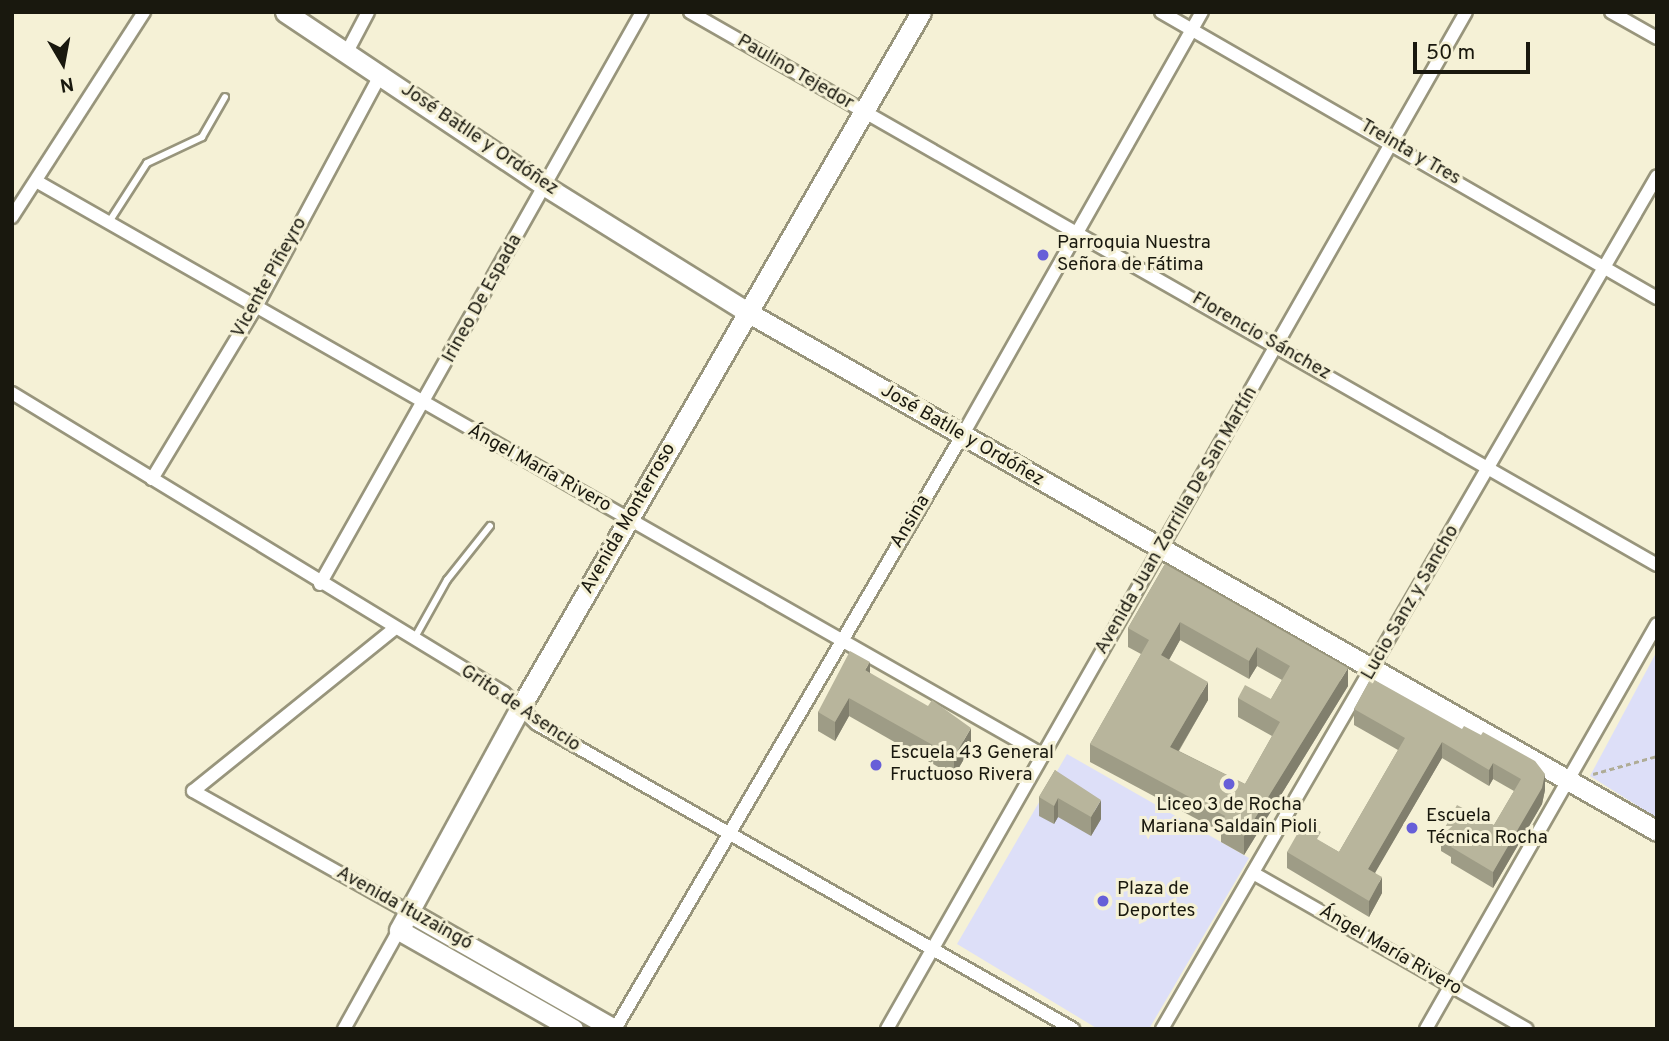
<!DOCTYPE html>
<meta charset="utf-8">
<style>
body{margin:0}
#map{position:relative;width:1669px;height:1041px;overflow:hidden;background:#f5f1d6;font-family:Overpass,sans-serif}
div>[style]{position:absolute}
.green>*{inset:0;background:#dddff8}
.path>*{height:2.5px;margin-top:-1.25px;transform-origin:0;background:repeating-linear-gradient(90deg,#afac96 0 5px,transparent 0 8.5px)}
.roads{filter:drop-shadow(2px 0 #98957c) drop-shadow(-2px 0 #98957c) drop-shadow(0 2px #98957c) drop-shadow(0 -2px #98957c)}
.lane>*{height:6px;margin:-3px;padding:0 3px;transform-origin:3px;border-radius:3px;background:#fff}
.street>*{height:12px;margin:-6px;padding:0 6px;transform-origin:6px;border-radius:6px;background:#fff}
.secondary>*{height:19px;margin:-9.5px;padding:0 9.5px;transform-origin:9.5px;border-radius:9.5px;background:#fff}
.wall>*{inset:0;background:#9e9c86}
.shaded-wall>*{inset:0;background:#817f6d}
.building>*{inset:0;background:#b8b59c}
.dots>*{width:19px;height:19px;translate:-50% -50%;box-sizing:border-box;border:4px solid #f5f1d6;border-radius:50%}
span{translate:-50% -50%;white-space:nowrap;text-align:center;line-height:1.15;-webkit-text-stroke:6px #f5f1d6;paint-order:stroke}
.street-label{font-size:19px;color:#19180e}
.poi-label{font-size:19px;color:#19180e}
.left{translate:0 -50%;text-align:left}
.frame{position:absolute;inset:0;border:14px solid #19180e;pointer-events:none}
.north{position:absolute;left:28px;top:28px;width:70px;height:70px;-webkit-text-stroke:5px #f5f1d6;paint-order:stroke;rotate:170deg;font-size:19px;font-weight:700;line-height:28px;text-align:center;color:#19180e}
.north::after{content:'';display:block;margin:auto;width:24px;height:32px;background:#19180e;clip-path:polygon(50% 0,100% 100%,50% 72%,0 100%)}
.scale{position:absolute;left:1413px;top:42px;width:117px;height:32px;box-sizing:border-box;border:4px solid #19180e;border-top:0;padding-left:9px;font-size:21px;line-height:24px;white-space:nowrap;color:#19180e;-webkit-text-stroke:5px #f5f1d6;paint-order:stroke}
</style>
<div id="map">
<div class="green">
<div style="clip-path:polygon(1657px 651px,1657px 818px,1590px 776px)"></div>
<div style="clip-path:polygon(1067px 754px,1249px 858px,1149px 1029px,1098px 1029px,957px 944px)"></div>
</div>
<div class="path">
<div style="left:1593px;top:774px;width:66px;rotate:-15.7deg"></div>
</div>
<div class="roads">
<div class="lane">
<div style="left:109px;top:222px;width:70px;rotate:-57.2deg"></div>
<div style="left:147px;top:163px;width:61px;rotate:-25.3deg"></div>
<div style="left:202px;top:137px;width:46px;rotate:-60.1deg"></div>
<div style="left:414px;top:639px;width:68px;rotate:-60.8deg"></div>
<div style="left:447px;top:580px;width:69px;rotate:-51.5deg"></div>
</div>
<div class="street">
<div style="left:690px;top:12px;width:1114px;rotate:29.76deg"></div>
<div style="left:1161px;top:12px;width:573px;rotate:29.97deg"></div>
<div style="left:1611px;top:12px;width:53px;rotate:29.5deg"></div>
<div style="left:347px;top:52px;width:45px;rotate:-62.3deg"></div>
<div style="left:36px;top:181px;width:1159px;rotate:29.68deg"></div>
<div style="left:12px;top:217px;width:244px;rotate:-57.2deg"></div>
<div style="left:12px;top:393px;width:576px;rotate:31.37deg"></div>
<div style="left:504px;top:693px;width:45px;rotate:43.2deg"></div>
<div style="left:537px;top:724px;width:617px;rotate:29.64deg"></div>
<div style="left:152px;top:479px;width:203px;rotate:-58.9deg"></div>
<div style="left:257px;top:305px;width:262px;rotate:-61.8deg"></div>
<div style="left:320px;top:584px;width:656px;rotate:-60.62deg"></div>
<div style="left:394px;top:629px;width:258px;rotate:141.1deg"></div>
<div style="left:193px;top:791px;width:248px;rotate:29.3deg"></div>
<div style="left:1253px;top:873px;width:315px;rotate:29.7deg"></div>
<div style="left:344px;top:1029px;width:113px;rotate:-60.9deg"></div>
<div style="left:615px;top:1029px;width:687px;rotate:-59.67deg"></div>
<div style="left:962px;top:436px;width:487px;rotate:-60.5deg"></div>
<div style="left:887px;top:1029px;width:1170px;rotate:-60.35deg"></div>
<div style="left:1162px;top:1029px;width:986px;rotate:-59.87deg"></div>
<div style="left:1426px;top:1029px;width:466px;rotate:-60.3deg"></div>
</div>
<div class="secondary">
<div style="left:285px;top:12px;width:313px;rotate:33.8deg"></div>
<div style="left:545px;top:186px;width:240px;rotate:31.9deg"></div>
<div style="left:749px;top:313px;width:1045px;rotate:29.7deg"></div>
<div style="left:409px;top:912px;width:236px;rotate:29.7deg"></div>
<div style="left:573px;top:1029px;width:200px;rotate:-150.4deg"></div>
<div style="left:399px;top:930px;width:253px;rotate:-61.4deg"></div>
<div style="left:520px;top:708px;width:803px;rotate:-60.05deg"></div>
</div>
</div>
<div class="wall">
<div style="clip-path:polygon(evenodd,1165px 564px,1348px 686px,1244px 855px,1221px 842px,1221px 832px,1090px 762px,1090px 744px,1141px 654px,1128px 647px,1128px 628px,1165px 564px,1180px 640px,1249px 679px,1257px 666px,1282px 680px,1271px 699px,1238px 698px,1238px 717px,1272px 736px,1245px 784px,1179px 751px,1208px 700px,1169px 660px,1180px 640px)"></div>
<div style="clip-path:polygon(870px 673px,971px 747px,954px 776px,849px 716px,835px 741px,818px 731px,818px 712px)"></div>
<div style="clip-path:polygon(1371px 678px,1545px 790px,1542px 804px,1493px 888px,1451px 863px,1451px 857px,1441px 851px,1441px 835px,1494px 825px,1514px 791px,1493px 779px,1489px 786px,1442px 758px,1375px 872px,1382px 893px,1369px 917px,1287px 868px,1287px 852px,1321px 842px,1339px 852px,1398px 750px,1354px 725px,1354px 709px)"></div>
<div style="clip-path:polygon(1055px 770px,1101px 819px,1091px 836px,1058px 817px,1054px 824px,1039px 816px,1039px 797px)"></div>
</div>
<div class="shaded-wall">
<div style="clip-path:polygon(1180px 622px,1180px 640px,1161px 674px,1161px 655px)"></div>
<div style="clip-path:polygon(1257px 647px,1257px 666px,1249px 679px,1249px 661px)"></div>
<div style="clip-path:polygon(870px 662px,870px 681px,865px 670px)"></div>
<div style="clip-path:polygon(1348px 668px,1348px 686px,1244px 855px,1244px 836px)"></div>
<div style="clip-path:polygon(1208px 682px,1208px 700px,1170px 765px,1170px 747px)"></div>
<div style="clip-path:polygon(849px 698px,849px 716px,835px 741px,835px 722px)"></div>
<div style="clip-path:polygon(971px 728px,971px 747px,954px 776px,954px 757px)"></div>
<div style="clip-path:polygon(1442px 742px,1442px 758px,1368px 885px,1368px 869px)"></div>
<div style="clip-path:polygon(1493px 763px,1493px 779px,1489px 786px,1489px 770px)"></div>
<div style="clip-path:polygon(1545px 774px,1545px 790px,1542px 804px,1493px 888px,1493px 872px)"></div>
<div style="clip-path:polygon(1058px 798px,1058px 817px,1054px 824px,1054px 806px)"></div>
<div style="clip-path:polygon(1101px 800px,1101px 819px,1091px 836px,1091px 817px)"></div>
<div style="clip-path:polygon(1382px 877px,1382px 893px,1369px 917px,1369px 901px)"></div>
</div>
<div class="building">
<div style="clip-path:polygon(evenodd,1165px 564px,1348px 668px,1244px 836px,1221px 823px,1225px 816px,1090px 744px,1149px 640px,1128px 628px,1165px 564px,1180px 622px,1249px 661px,1257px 647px,1290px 666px,1271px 699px,1245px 685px,1238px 698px,1280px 722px,1245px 784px,1170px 747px,1208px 682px,1161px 655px,1180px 622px)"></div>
<div style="clip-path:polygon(850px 651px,870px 662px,865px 670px,928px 706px,932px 700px,971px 728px,954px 757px,849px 698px,835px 722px,818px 712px)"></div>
<div style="clip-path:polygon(1371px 678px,1462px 729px,1464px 726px,1481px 735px,1483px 732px,1535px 761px,1545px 774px,1542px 788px,1493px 872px,1451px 847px,1454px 843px,1441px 835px,1457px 805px,1494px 825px,1521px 779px,1493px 763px,1489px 770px,1442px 742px,1368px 869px,1382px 877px,1369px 901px,1287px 852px,1304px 822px,1321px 832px,1317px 839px,1339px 852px,1405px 738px,1354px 709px)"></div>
<div style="clip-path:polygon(1055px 770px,1101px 800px,1091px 817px,1058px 798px,1054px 806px,1039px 797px)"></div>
</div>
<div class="dots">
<div style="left:1043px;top:255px;background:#675fd8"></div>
<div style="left:876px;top:765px;background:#675fd8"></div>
<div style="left:1229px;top:784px;background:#675fd8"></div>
<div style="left:1412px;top:828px;background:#675fd8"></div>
<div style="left:1103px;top:901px;background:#675fd8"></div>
</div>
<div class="street-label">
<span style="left:795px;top:73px;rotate:30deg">Paulino Tejedor</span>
<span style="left:479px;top:140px;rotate:34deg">José Batlle y Ordóñez</span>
<span style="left:1410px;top:153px;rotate:30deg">Treinta y Tres</span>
<span style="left:270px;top:278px;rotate:-61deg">Vicente Piñeyro</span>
<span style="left:483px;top:299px;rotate:-61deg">Irineo De Espada</span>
<span style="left:1261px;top:337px;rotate:30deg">Florencio Sánchez</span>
<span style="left:962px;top:436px;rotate:30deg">José Batlle y Ordóñez</span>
<span style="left:539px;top:469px;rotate:29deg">Ángel María Rivero</span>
<span style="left:629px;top:519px;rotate:-60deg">Avenida Monterroso</span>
<span style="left:1177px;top:521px;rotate:-60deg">Avenida Juan Zorrilla De San Martín</span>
<span style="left:911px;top:522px;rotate:-59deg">Ansina</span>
<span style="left:1411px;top:603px;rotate:-60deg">Lucio Sanz y Sancho</span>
<span style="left:520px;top:709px;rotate:34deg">Grito de Asencio</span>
<span style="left:404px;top:909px;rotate:29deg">Avenida Ituzaingó</span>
<span style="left:1390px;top:951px;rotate:30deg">Ángel María Rivero</span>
</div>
<div class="poi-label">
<span class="left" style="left:1057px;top:255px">Parroquia Nuestra<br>Señora de Fátima</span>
<span class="left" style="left:890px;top:765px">Escuela 43 General<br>Fructuoso Rivera</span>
<span style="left:1229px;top:817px">Liceo 3 de Rocha<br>Mariana Saldain Pioli</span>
<span class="left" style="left:1426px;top:828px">Escuela<br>Técnica Rocha</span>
<span class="left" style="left:1117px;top:901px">Plaza de<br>Deportes</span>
</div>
<div class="frame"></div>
<div class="north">N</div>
<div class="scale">50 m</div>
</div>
